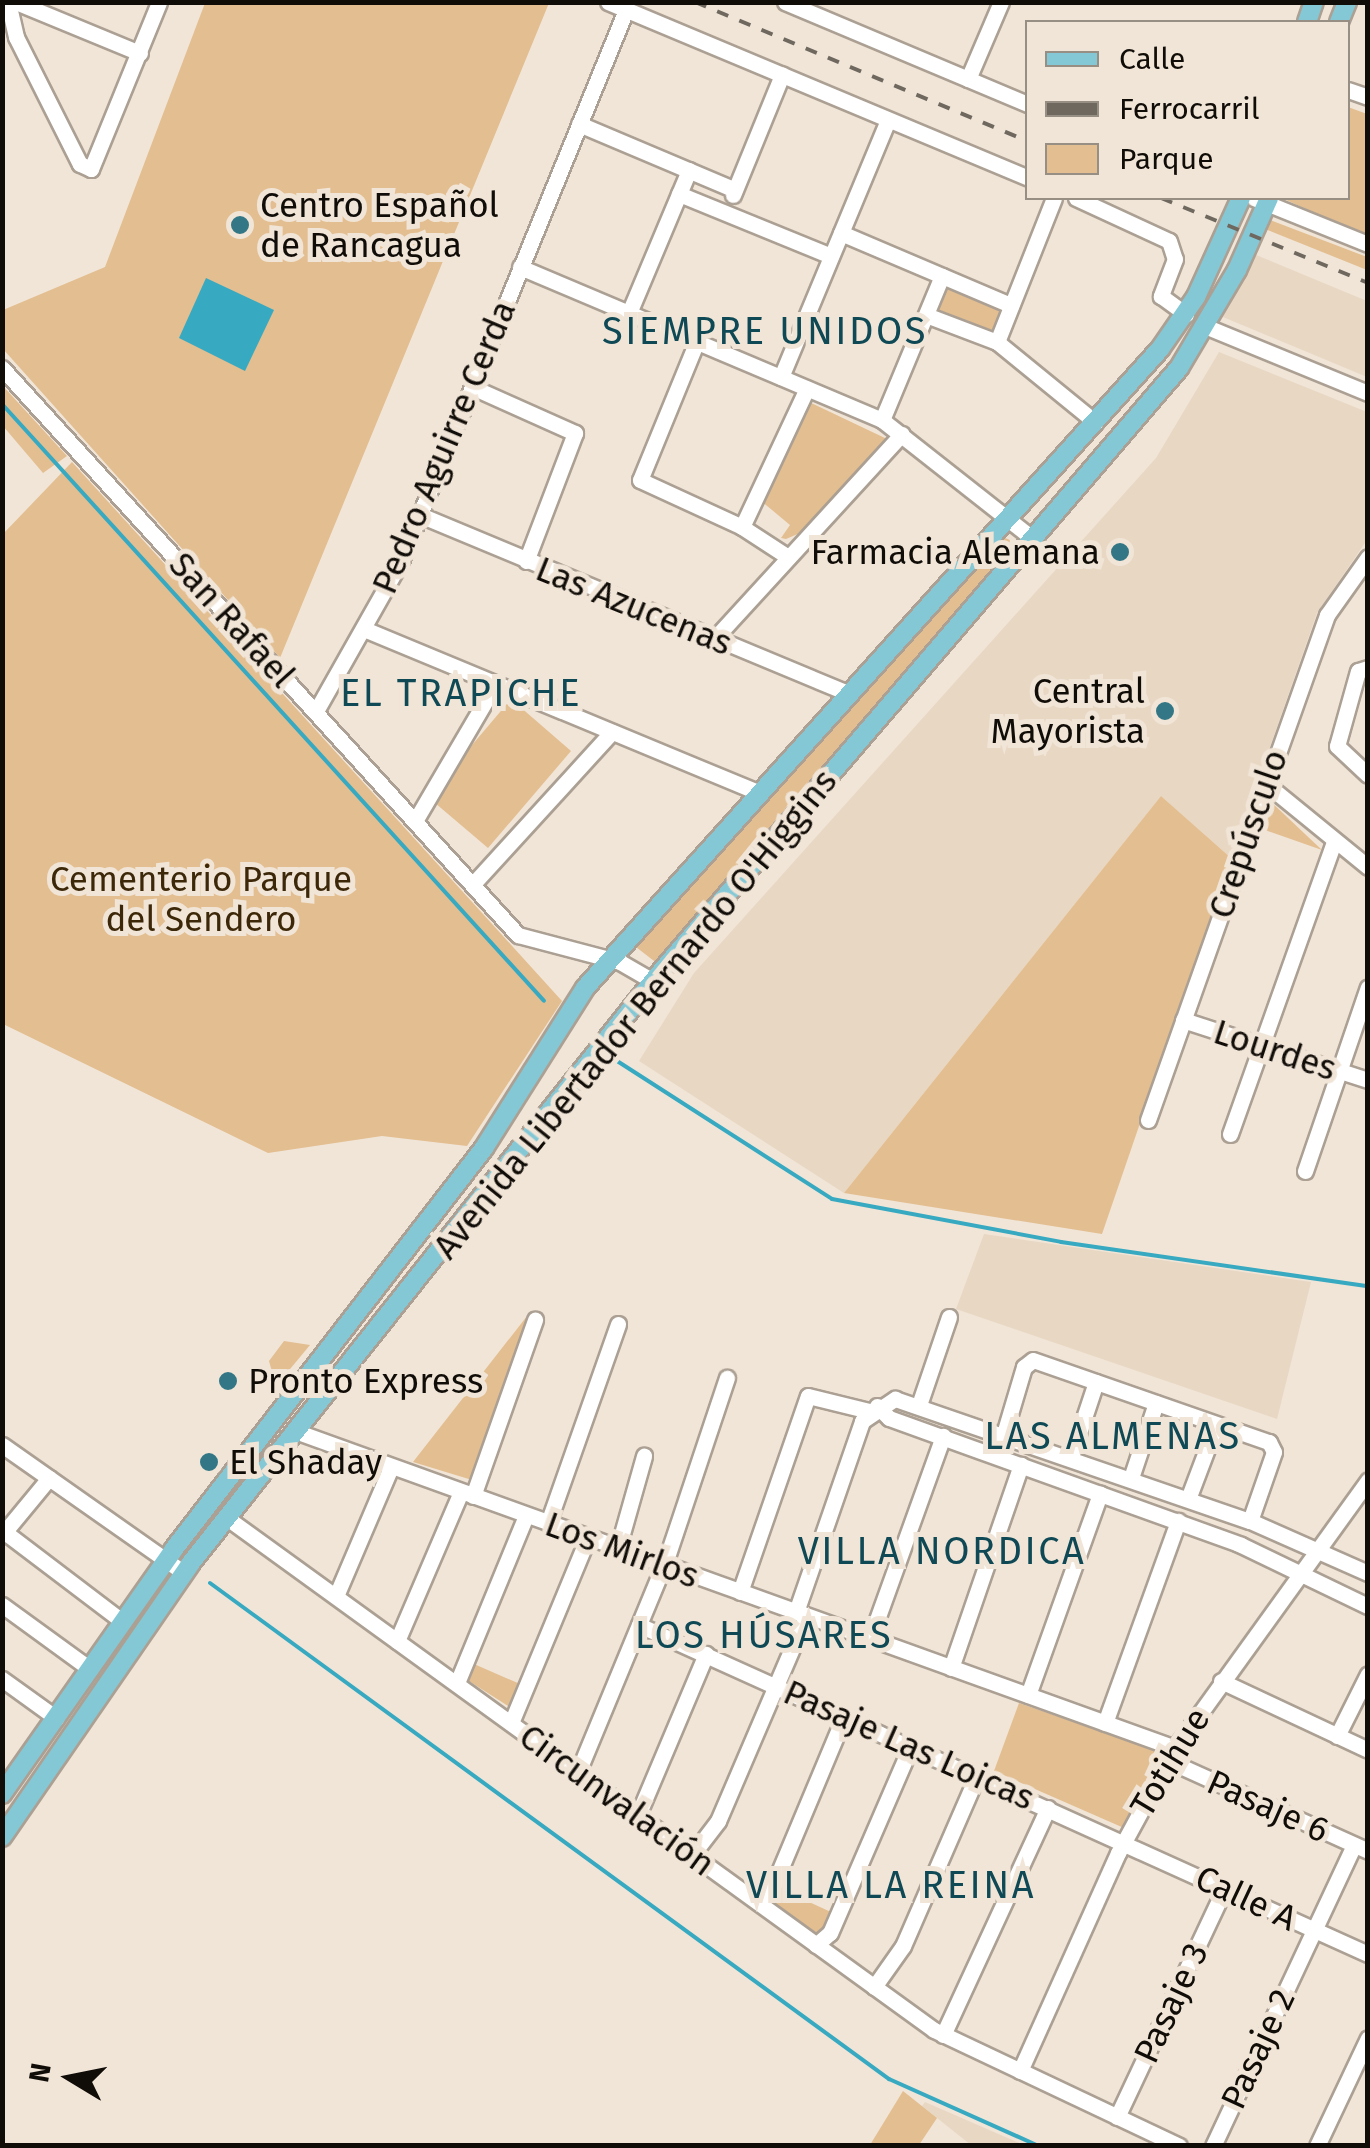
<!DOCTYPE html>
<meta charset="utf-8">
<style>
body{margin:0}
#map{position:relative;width:1370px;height:2148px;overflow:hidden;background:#f1e5d7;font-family:"Fira Sans",sans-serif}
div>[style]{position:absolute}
.built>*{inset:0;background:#e8d7c3}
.green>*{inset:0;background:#e3be90}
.water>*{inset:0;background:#37a9c1}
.stream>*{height:4px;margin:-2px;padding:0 2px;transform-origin:2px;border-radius:2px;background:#37a9c1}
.roads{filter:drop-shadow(2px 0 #aba093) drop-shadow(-2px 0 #aba093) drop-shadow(0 2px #aba093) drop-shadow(0 -2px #aba093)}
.minor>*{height:15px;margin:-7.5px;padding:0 7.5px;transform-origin:7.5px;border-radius:7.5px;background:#fff}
.major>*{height:18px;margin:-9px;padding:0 9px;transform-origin:9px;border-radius:9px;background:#84c8d6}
.rail>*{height:4px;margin-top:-2px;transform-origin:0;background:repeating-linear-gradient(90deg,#6f685f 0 12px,transparent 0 24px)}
.dots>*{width:28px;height:28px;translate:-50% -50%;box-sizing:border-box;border:5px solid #f1e5d7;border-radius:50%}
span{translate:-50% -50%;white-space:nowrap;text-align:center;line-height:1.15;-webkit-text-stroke:10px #f1e5d7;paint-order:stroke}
.poi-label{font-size:35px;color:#100c07}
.left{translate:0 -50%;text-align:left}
.right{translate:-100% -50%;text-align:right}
.street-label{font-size:35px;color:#100c07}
.park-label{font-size:35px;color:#3c2708}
.neighbourhood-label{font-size:38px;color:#0e4955;letter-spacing:2.5px}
.frame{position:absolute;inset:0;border:5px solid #100c07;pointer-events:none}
.legend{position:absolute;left:1025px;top:20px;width:325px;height:180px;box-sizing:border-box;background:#f1e5d7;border:2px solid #978e84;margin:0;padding:12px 18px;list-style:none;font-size:30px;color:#100c07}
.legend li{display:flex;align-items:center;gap:20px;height:50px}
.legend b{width:50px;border:2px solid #978e84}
.north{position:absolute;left:20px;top:2028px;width:100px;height:100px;-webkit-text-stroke:8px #f1e5d7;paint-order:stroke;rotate:280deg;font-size:28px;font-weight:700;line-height:40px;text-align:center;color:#100c07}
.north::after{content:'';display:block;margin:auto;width:35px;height:45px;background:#100c07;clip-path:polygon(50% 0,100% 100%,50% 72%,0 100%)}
</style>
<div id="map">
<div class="built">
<div style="clip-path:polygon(1249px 252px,1367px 301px,1367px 377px,1223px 317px)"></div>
<div style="clip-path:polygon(1219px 352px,1367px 412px,1367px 540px,1317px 613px,1231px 858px,1161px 796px,844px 1193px,639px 1061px,694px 973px,1156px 458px)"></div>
<div style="clip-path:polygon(984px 1234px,1311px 1282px,1277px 1419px,956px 1309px)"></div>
<div style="clip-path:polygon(925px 2102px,1024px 2145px,971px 2145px,922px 2106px)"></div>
</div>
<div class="green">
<div style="clip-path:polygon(205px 3px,549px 3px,280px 658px,3px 349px,3px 310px,105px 267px)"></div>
<div style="clip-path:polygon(1348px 107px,1367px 114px,1367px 237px,1282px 198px,1348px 198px)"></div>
<div style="clip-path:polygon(1265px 218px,1367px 257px,1367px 270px,1260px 227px)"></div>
<div style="clip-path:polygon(943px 283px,1003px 308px,992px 336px,931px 313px)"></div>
<div style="clip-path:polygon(2px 385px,67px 456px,43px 473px,3px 426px)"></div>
<div style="clip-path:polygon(807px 401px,887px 439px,800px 533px,786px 539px,781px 538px,790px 525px,760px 500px)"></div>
<div style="clip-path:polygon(72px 462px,562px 1001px,467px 1146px,382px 1136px,268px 1153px,3px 1024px,3px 534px)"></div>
<div style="clip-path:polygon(1001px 536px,1014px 542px,658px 964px,632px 944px)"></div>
<div style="clip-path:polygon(511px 699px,571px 751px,488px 848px,428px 797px)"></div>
<div style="clip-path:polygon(1161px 796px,1231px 858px,1102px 1234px,844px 1193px)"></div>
<div style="clip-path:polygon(1269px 800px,1322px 850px,1259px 828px)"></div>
<div style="clip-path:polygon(531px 1311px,472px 1480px,413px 1462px)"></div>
<div style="clip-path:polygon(284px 1341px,310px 1345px,276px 1386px,269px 1361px)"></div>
<div style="clip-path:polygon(474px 1664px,520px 1684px,511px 1708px,469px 1681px)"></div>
<div style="clip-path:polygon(1019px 1703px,1161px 1752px,1124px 1828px,994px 1771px)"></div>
<div style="clip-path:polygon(781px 1889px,833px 1913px,824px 1928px,817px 1933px,769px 1901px)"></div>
<div style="clip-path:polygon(903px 2091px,937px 2118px,919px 2145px,870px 2145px)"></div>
</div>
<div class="water">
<div style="clip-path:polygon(206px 278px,274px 310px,245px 371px,179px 338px)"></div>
</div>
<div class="stream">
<div style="left:2px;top:404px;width:806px;rotate:47.76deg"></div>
<div style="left:614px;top:1059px;width:259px;rotate:32.7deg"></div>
<div style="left:832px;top:1199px;width:233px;rotate:10.6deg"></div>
<div style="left:1061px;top:1242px;width:310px;rotate:8.2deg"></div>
<div style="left:210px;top:1583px;width:841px;rotate:36.15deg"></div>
<div style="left:889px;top:2079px;width:164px;rotate:24.1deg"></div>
</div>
<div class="roads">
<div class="minor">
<div style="left:8px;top:2px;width:36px;rotate:77deg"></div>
<div style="left:16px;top:37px;width:142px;rotate:63.3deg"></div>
<div style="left:80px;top:164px;width:12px;rotate:24deg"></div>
<div style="left:91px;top:169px;width:180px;rotate:-67.8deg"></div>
<div style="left:16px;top:2px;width:134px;rotate:22.4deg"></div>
<div style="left:608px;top:2px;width:455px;rotate:22.7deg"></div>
<div style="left:785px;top:2px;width:264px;rotate:22.8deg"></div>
<div style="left:968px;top:79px;width:84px;rotate:-66.8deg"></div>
<div style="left:1348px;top:90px;width:21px;rotate:19deg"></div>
<div style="left:579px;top:124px;width:169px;rotate:22.9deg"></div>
<div style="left:679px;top:194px;width:164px;rotate:22.2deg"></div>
<div style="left:733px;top:195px;width:130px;rotate:-67.8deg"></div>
<div style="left:1076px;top:198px;width:102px;rotate:24.8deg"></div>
<div style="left:1169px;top:241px;width:19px;rotate:72deg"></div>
<div style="left:1175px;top:259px;width:40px;rotate:111deg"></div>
<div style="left:1161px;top:296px;width:31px;rotate:36deg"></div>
<div style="left:1254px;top:198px;width:123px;rotate:22deg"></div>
<div style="left:841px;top:233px;width:185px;rotate:23deg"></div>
<div style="left:520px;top:267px;width:393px;rotate:22.9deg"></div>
<div style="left:882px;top:420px;width:192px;rotate:38.2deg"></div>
<div style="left:629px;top:313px;width:155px;rotate:-67.2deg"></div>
<div style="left:926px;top:315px;width:76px;rotate:20.8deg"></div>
<div style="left:997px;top:342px;width:127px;rotate:39.2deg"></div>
<div style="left:1207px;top:327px;width:174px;rotate:22.3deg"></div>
<div style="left:697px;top:341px;width:150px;rotate:112.3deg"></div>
<div style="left:640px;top:480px;width:112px;rotate:24.7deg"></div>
<div style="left:742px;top:527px;width:55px;rotate:33.1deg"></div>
<div style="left:997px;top:342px;width:155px;rotate:-68.4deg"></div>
<div style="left:2px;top:368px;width:767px;rotate:47.7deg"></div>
<div style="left:518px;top:935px;width:106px;rotate:14.8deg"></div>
<div style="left:620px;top:962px;width:38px;rotate:30deg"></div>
<div style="left:781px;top:377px;width:278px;rotate:-67.4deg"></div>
<div style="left:472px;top:387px;width:113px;rotate:24.1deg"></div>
<div style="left:575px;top:433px;width:137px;rotate:110.9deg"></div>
<div style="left:882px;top:420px;width:156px;rotate:-67.4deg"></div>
<div style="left:420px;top:515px;width:465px;rotate:22.6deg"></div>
<div style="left:742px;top:527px;width:153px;rotate:-64.9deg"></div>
<div style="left:364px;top:629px;width:428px;rotate:22.5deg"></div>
<div style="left:714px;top:639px;width:278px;rotate:-47.5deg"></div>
<div style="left:1368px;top:668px;width:10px;rotate:163deg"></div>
<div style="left:1358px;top:671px;width:78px;rotate:105.6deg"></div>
<div style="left:1337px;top:746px;width:42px;rotate:43.1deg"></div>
<div style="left:316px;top:711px;width:172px;rotate:-60.5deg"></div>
<div style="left:401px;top:561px;width:595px;rotate:-67.79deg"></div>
<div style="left:1265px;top:783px;width:133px;rotate:39.2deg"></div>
<div style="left:415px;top:821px;width:160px;rotate:-59.6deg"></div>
<div style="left:473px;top:884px;width:206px;rotate:-47.6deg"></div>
<div style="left:1183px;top:1020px;width:194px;rotate:18deg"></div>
<div style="left:1148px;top:1120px;width:536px;rotate:-70.48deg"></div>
<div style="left:1327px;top:615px;width:71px;rotate:-54.7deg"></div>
<div style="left:1230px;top:1134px;width:308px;rotate:-70.4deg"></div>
<div style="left:1305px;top:1171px;width:194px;rotate:-71.1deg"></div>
<div style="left:919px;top:1405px;width:93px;rotate:-71.2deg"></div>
<div style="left:877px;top:1406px;width:17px;rotate:45deg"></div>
<div style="left:889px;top:1418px;width:374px;rotate:19.8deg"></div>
<div style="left:1241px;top:1545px;width:141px;rotate:25.7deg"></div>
<div style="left:295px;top:1431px;width:935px;rotate:19.81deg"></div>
<div style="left:1004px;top:1434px;width:70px;rotate:-73.4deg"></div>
<div style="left:1024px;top:1367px;width:11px;rotate:-38deg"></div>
<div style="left:1033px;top:1360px;width:250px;rotate:19.2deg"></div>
<div style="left:1269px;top:1442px;width:11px;rotate:63deg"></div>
<div style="left:1274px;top:1452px;width:73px;rotate:109.2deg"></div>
<div style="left:2px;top:1445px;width:223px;rotate:35.1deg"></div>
<div style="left:1071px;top:1457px;width:79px;rotate:-71.6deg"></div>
<div style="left:1131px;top:1478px;width:79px;rotate:-71.6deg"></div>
<div style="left:473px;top:1496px;width:187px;rotate:-70.6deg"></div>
<div style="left:1188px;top:1499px;width:79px;rotate:-69.3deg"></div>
<div style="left:227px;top:1518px;width:873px;rotate:35.91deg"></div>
<div style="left:934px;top:2030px;width:271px;rotate:25.3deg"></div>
<div style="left:548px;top:1523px;width:211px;rotate:-70.6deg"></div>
<div style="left:2px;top:1530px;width:152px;rotate:37.2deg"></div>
<div style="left:2px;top:1535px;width:74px;rotate:-50.5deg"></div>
<div style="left:618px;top:1548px;width:96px;rotate:-74.2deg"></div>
<div style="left:740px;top:1592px;width:207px;rotate:-70.9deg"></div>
<div style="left:808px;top:1396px;width:63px;rotate:13.8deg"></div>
<div style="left:336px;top:1596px;width:140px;rotate:-66.9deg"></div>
<div style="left:2px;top:1605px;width:109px;rotate:36deg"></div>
<div style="left:796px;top:1612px;width:202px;rotate:-70.9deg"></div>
<div style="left:862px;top:1421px;width:40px;rotate:-34deg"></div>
<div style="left:895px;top:1399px;width:375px;rotate:19deg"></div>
<div style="left:1250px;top:1521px;width:129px;rotate:23.8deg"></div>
<div style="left:639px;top:1625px;width:800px;rotate:24.29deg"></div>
<div style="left:870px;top:1639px;width:216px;rotate:-70.2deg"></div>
<div style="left:397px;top:1641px;width:162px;rotate:-66.8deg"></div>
<div style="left:951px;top:1668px;width:215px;rotate:-71deg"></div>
<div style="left:2px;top:1679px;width:67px;rotate:35.8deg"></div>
<div style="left:1221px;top:1681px;width:162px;rotate:25.1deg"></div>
<div style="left:457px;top:1683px;width:181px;rotate:-67.6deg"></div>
<div style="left:1028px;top:1695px;width:214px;rotate:-70.3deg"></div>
<div style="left:511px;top:1723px;width:201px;rotate:-67.5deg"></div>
<div style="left:1105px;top:1723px;width:215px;rotate:-70.1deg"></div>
<div style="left:1337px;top:1736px;width:69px;rotate:-63.4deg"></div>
<div style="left:1169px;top:1761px;width:218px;rotate:24.3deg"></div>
<div style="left:578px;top:1772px;width:233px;rotate:-67.5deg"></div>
<div style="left:667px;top:1557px;width:189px;rotate:-71.5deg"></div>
<div style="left:638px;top:1815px;width:175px;rotate:-67.1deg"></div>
<div style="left:692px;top:1855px;width:43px;rotate:-52.6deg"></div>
<div style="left:718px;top:1821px;width:223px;rotate:-66.8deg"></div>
<div style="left:758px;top:1902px;width:24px;rotate:-48deg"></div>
<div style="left:774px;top:1884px;width:181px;rotate:-67.3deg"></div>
<div style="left:816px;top:1945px;width:18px;rotate:-41deg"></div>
<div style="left:830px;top:1933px;width:204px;rotate:-66.6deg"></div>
<div style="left:874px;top:1987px;width:50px;rotate:-54.7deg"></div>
<div style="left:903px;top:1946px;width:185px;rotate:-66.5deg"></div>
<div style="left:943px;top:2035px;width:250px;rotate:-65.2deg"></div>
<div style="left:1020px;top:2071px;width:239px;rotate:-65.8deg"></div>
<div style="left:1118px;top:1853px;width:119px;rotate:-61.5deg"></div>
<div style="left:1175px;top:1748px;width:330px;rotate:-54.2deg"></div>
<div style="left:1117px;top:2117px;width:253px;rotate:-64.8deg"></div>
<div style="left:1213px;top:2146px;width:332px;rotate:-64.9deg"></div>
<div style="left:1317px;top:2146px;width:119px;rotate:-64.7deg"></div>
</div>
<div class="major">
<div style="left:1307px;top:22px;width:21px;rotate:-71deg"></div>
<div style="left:1339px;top:22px;width:22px;rotate:-68deg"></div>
<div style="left:2px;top:1794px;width:299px;rotate:-54.9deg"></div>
<div style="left:174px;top:1549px;width:507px;rotate:-52.29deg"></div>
<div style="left:484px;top:1148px;width:189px;rotate:-57.7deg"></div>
<div style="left:585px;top:988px;width:860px;rotate:-48.02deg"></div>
<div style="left:1160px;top:349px;width:63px;rotate:-55.3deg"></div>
<div style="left:1196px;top:297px;width:109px;rotate:-65.6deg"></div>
<div style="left:2px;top:1837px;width:331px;rotate:-55.4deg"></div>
<div style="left:190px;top:1564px;width:744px;rotate:-51.54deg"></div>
<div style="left:653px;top:981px;width:808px;rotate:-49.37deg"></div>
<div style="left:1179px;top:368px;width:114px;rotate:-59.4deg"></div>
<div style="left:1237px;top:270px;width:79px;rotate:-66deg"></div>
</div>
</div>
<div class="rail">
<div style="left:695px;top:2px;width:361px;rotate:22.7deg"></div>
<div style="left:1161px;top:198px;width:224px;rotate:22.3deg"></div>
</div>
<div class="dots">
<div style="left:240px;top:225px;background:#337786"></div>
<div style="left:1120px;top:552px;background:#337786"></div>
<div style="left:1165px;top:711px;background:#337786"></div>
<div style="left:228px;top:1381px;background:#337786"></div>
<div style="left:209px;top:1462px;background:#337786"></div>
</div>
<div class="poi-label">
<span class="left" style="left:260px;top:225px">Centro Español<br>de Rancagua</span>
<span class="right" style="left:1100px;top:552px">Farmacia Alemana</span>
<span class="right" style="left:1145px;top:711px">Central<br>Mayorista</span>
<span class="left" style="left:248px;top:1381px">Pronto Express</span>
<span class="left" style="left:229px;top:1462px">El Shaday</span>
</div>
<div class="street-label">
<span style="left:444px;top:447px;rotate:-67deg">Pedro Aguirre Cerda</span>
<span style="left:634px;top:606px;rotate:22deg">Las Azucenas</span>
<span style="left:232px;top:620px;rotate:48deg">San Rafael</span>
<span style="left:1248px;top:834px;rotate:-71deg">Crepúsculo</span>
<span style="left:635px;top:1014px;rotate:-51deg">Avenida Libertador Bernardo O'Higgins</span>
<span style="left:1275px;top:1050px;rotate:18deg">Lourdes</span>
<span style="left:622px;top:1550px;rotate:20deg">Los Mirlos</span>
<span style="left:909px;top:1745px;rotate:24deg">Pasaje Las Loicas</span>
<span style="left:1170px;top:1762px;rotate:-59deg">Totihue</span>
<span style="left:617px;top:1800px;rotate:36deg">Circunvalación</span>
<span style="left:1268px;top:1806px;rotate:24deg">Pasaje 6</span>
<span style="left:1246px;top:1898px;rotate:25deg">Calle A</span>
<span style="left:1171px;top:2003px;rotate:-65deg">Pasaje 3</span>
<span style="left:1258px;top:2049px;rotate:-65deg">Pasaje 2</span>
</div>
<div class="park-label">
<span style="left:201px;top:899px">Cementerio Parque<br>del Sendero</span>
</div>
<div class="neighbourhood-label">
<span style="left:765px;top:332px">SIEMPRE UNIDOS</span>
<span style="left:461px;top:694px">EL TRAPICHE</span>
<span style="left:1113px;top:1437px">LAS ALMENAS</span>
<span style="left:942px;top:1552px">VILLA NORDICA</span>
<span style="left:764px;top:1636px">LOS HÚSARES</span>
<span style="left:891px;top:1886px">VILLA LA REINA</span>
</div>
<div class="frame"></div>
<ul class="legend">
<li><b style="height:12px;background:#84c8d6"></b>Calle</li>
<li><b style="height:12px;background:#6f685f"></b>Ferrocarril</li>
<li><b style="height:28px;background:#e3be90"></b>Parque</li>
</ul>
<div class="north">N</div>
</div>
